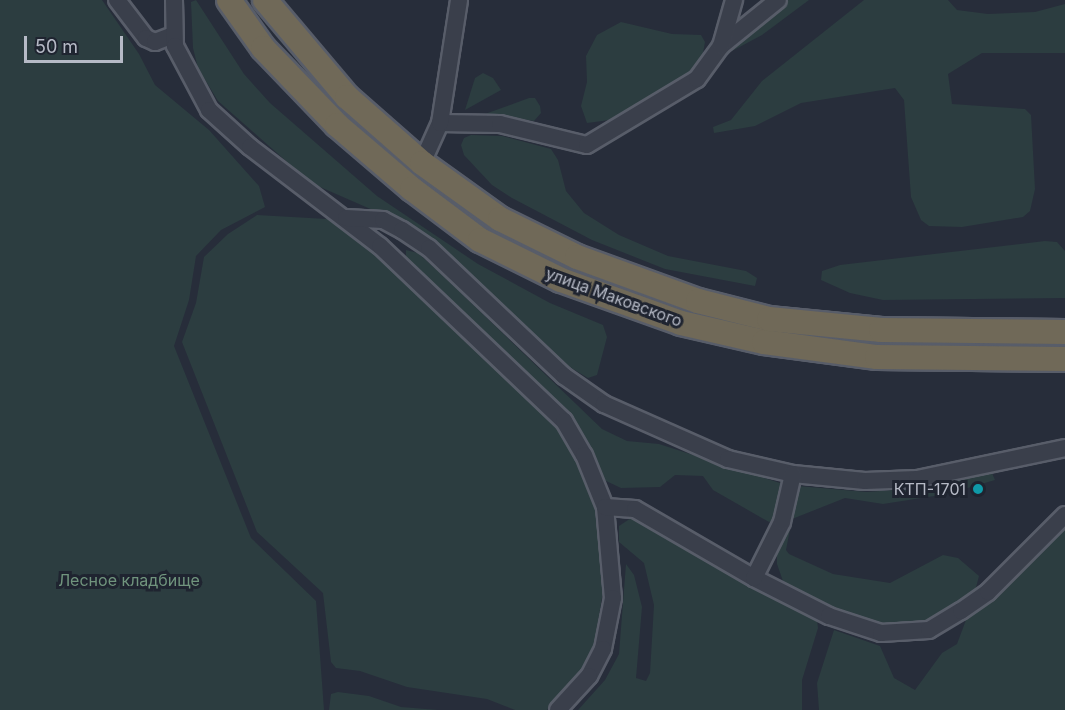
<!DOCTYPE html>
<meta charset="utf-8">
<style>
body{margin:0}
#map{position:relative;width:1065px;height:710px;overflow:hidden;background:#272d3a;font-family:Inter,sans-serif}
div>[style]{position:absolute}
.green>*{inset:0;background:#2c3d40}
.roads{filter:drop-shadow(2px 0 #585d69) drop-shadow(-2px 0 #585d69) drop-shadow(0 2px #585d69) drop-shadow(0 -2px #585d69)}
.minor>*{height:16px;margin:-8px;padding:0 8px;transform-origin:8px;border-radius:8px;background:#3a3f4b}
.highway>*{height:24px;margin:-12px;padding:0 12px;transform-origin:12px;border-radius:12px;background:#706958}
.dots>*{width:16px;height:16px;translate:-50% -50%;box-sizing:border-box;border:3px solid #1f2430;border-radius:50%}
span{translate:-50% -50%;white-space:nowrap;text-align:center;line-height:1.15;-webkit-text-stroke:6px #1f2430;paint-order:stroke}
.street-label{font-size:16px;color:#b6bac6}
.poi-label{font-size:16px;color:#b6bac6}
.right{translate:-100% -50%;text-align:right}
.park-label{font-size:16px;color:#70947d}
.scale{position:absolute;left:24px;top:36px;width:99px;height:27px;box-sizing:border-box;border:3px solid #b6bac6;border-top:0;padding-left:8px;font-size:18px;line-height:21px;white-space:nowrap;color:#b6bac6;-webkit-text-stroke:4px #1f2430;paint-order:stroke}
</style>
<div id="map">
<div class="green">
<div style="clip-path:polygon(0 0,102px 0,139px 54px,155px 85px,209px 130px,259px 186px,265px 207px,221px 230px,196px 256px,189px 300px,174px 346px,251px 538px,316px 601px,324px 710px,0 710px)"></div>
<div style="clip-path:polygon(196px 0,244px 74px,270px 103px,377px 196px,478px 264px,550px 303px,603px 325px,607px 337px,597px 375px,588px 378px,563px 363px,436px 245px,391px 218px,311px 183px,218px 101px,198px 68px,193px 48px,191px 2px)"></div>
<div style="clip-path:polygon(784px 0,809px 0,762px 35px,732px 51px,735px 40px)"></div>
<div style="clip-path:polygon(864px 0,948px 0,957px 10px,988px 14px,1035px 12px,1065px 4px,1065px 53px,982px 53px,948px 74px,952px 104px,1025px 109px,1031px 115px,1035px 189px,1030px 211px,1023px 217px,962px 227px,929px 226px,921px 220px,911px 197px,904px 100px,895px 88px,801px 103px,755px 126px,714px 133px,713px 127px,731px 120px,762px 81px)"></div>
<div style="clip-path:polygon(621px 22px,672px 34px,701px 35px,705px 42px,703px 53px,692px 73px,610px 120px,587px 123px,581px 106px,587px 82px,586px 56px,597px 35px)"></div>
<div style="clip-path:polygon(483px 73px,493px 78px,501px 90px,465px 110px,475px 78px)"></div>
<div style="clip-path:polygon(529px 98px,535px 98px,540px 106px,541px 113px,534px 121px,485px 114px)"></div>
<div style="clip-path:polygon(471px 135px,502px 136px,551px 149px,558px 160px,566px 191px,584px 213px,619px 235px,668px 256px,746px 271px,757px 278px,755px 286px,665px 269px,592px 240px,512px 198px,492px 185px,464px 155px,461px 145px,464px 138px)"></div>
<div style="clip-path:polygon(257px 215px,344px 220px,555px 422px,565px 437px,598px 507px,604px 585px,594px 647px,581px 671px,547px 710px,515px 710px,487px 699px,407px 687px,360px 671px,336px 668px,331px 662px,323px 593px,257px 532px,182px 342px,196px 303px,204px 257px,228px 234px)"></div>
<div style="clip-path:polygon(1045px 241px,1057px 242px,1065px 251px,1065px 298px,883px 300px,850px 293px,821px 280px,822px 271px,840px 265px)"></div>
<div style="clip-path:polygon(406px 250px,418px 253px,438px 271px,602px 429px,627px 441px,659px 444px,780px 483px,782px 489px,776px 520px,769px 522px,713px 490px,703px 476px,675px 475px,660px 487px,621px 488px,604px 480px,574px 422px,406px 258px)"></div>
<div style="clip-path:polygon(992px 473px,995px 480px,947px 494px,883px 504px,845px 498px,792px 519px,786px 550px,789px 554px,833px 574px,890px 583px,943px 555px,958px 558px,979px 576px,975px 591px,925px 621px,882px 624px,831px 611px,788px 590px,784px 584px,777px 564px,777px 551px,798px 486px,867px 492px,918px 488px)"></div>
<div style="clip-path:polygon(631px 518px,817px 620px,818px 628px,802px 680px,802px 710px,578px 710px,605px 680px,619px 654px,626px 564px,634px 575px,642px 607px,636px 678px,646px 681px,650px 673px,654px 605px,644px 563px,619px 542px,619px 526px)"></div>
<div style="clip-path:polygon(1065px 527px,1065px 710px,819px 710px,817px 683px,834px 630px,880px 646px,894px 678px,915px 690px,942px 653px,957px 644px,966px 620px,995px 598px)"></div>
<div style="clip-path:polygon(338px 692px,369px 696px,401px 707px,438px 710px,329px 710px,331px 694px)"></div>
</div>
<div class="roads">
<div class="minor">
<div style="left:117px;top:0;width:48px;rotate:52.7deg"></div>
<div style="left:146px;top:38px;width:10px;rotate:24deg"></div>
<div style="left:155px;top:42px;width:19px;rotate:-21deg"></div>
<div style="left:174px;top:0;width:46px;rotate:88.8deg"></div>
<div style="left:175px;top:46px;width:72px;rotate:62deg"></div>
<div style="left:209px;top:110px;width:55px;rotate:42.1deg"></div>
<div style="left:250px;top:147px;width:163px;rotate:37.3deg"></div>
<div style="left:380px;top:246px;width:254px;rotate:43.6deg"></div>
<div style="left:564px;top:421px;width:39px;rotate:60deg"></div>
<div style="left:584px;top:455px;width:56px;rotate:68deg"></div>
<div style="left:605px;top:507px;width:91px;rotate:85deg"></div>
<div style="left:613px;top:598px;width:52px;rotate:101.1deg"></div>
<div style="left:603px;top:649px;width:30px;rotate:117deg"></div>
<div style="left:589px;top:676px;width:46px;rotate:132.4deg"></div>
<div style="left:721px;top:46px;width:73px;rotate:-38.9deg"></div>
<div style="left:440px;top:123px;width:60px;rotate:1deg"></div>
<div style="left:500px;top:124px;width:89px;rotate:13.6deg"></div>
<div style="left:587px;top:145px;width:128px;rotate:-31deg"></div>
<div style="left:697px;top:79px;width:41px;rotate:-54deg"></div>
<div style="left:721px;top:46px;width:48px;rotate:-74.2deg"></div>
<div style="left:422px;top:163px;width:44px;rotate:-65.8deg"></div>
<div style="left:440px;top:123px;width:124px;rotate:-81.2deg"></div>
<div style="left:346px;top:218px;width:37px;rotate:3deg"></div>
<div style="left:383px;top:220px;width:21px;rotate:28deg"></div>
<div style="left:402px;top:230px;width:32px;rotate:34deg"></div>
<div style="left:429px;top:248px;width:186px;rotate:43.5deg"></div>
<div style="left:564px;top:376px;width:49px;rotate:35deg"></div>
<div style="left:604px;top:404px;width:136px;rotate:23.9deg"></div>
<div style="left:728px;top:459px;width:67px;rotate:13deg"></div>
<div style="left:793px;top:474px;width:72px;rotate:5.6deg"></div>
<div style="left:865px;top:481px;width:52px;rotate:-2.2deg"></div>
<div style="left:917px;top:479px;width:151px;rotate:-11.8deg"></div>
<div style="left:605px;top:507px;width:30px;rotate:4deg"></div>
<div style="left:635px;top:509px;width:138px;rotate:30.1deg"></div>
<div style="left:754px;top:578px;width:84px;rotate:26.9deg"></div>
<div style="left:829px;top:616px;width:55px;rotate:18.1deg"></div>
<div style="left:881px;top:633px;width:48px;rotate:-3.6deg"></div>
<div style="left:929px;top:630px;width:37px;rotate:-31deg"></div>
<div style="left:961px;top:611px;width:33px;rotate:-35deg"></div>
<div style="left:988px;top:592px;width:109px;rotate:-45deg"></div>
<div style="left:754px;top:578px;width:63px;rotate:-63.4deg"></div>
<div style="left:782px;top:522px;width:49px;rotate:-77.1deg"></div>
</div>
<div class="highway">
<div style="left:229px;top:0;width:59px;rotate:54.7deg"></div>
<div style="left:263px;top:48px;width:107px;rotate:46.1deg"></div>
<div style="left:337px;top:125px;width:99px;rotate:40.5deg"></div>
<div style="left:412px;top:189px;width:85px;rotate:36.9deg"></div>
<div style="left:480px;top:240px;width:90px;rotate:26.3deg"></div>
<div style="left:561px;top:280px;width:127px;rotate:19.7deg"></div>
<div style="left:681px;top:323px;width:85px;rotate:12.9deg"></div>
<div style="left:764px;top:342px;width:114px;rotate:7.6deg"></div>
<div style="left:877px;top:357px;width:188px;rotate:0.6deg"></div>
<div style="left:265px;top:0;width:127px;rotate:49.8deg"></div>
<div style="left:347px;top:97px;width:100px;rotate:41.3deg"></div>
<div style="left:422px;top:163px;width:96px;rotate:35.7deg"></div>
<div style="left:500px;top:219px;width:86px;rotate:26.3deg"></div>
<div style="left:577px;top:257px;width:129px;rotate:20deg"></div>
<div style="left:698px;top:301px;width:73px;rotate:14.2deg"></div>
<div style="left:769px;top:319px;width:113px;rotate:5.6deg"></div>
<div style="left:881px;top:330px;width:184px;rotate:0.6deg"></div>
</div>
</div>
<div class="dots">
<div style="left:978px;top:489px;background:#0f9aa8"></div>
</div>
<div class="street-label">
<span style="left:614px;top:297px;rotate:20deg">улица Маковского</span>
</div>
<div class="poi-label">
<span class="right" style="left:966px;top:489px">КТП-1701</span>
</div>
<div class="park-label">
<span style="left:129px;top:580px">Лесное кладбище</span>
</div>
<div class="scale">50 m</div>
</div>
